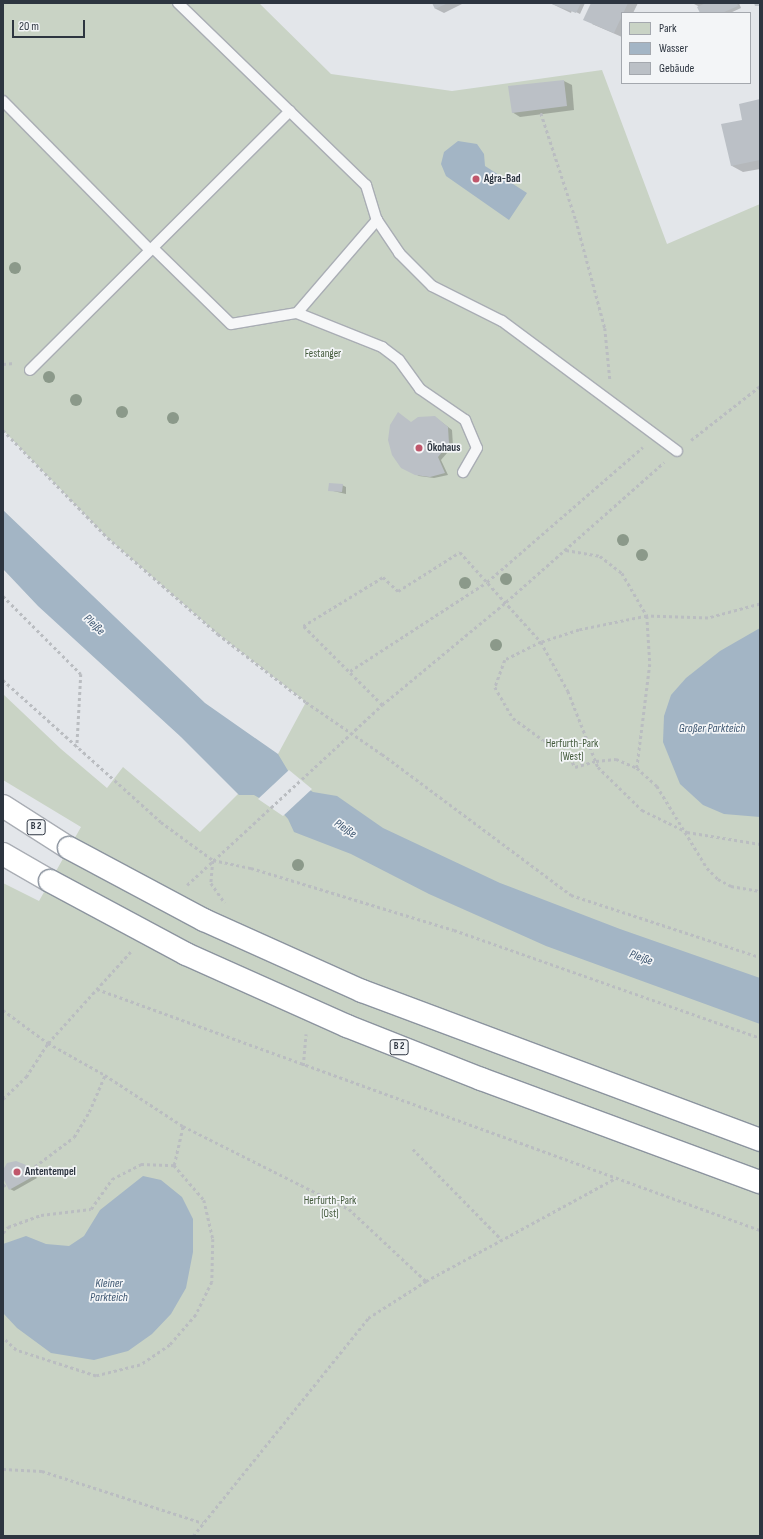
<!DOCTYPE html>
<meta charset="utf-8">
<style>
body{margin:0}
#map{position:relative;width:763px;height:1539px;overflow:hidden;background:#e3e6ea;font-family:"Sofia Sans Condensed",sans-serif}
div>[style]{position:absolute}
.green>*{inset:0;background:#c9d3c5}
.water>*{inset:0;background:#a3b5c5}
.pier>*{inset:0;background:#e3e6ea}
.shadow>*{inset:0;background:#0003}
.building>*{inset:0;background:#bbc0c6}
.path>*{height:2.5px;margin-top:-1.25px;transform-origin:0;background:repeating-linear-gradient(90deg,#babdc1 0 3px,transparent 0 6px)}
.roads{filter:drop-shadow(1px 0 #a9adb4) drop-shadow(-1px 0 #a9adb4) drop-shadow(0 1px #a9adb4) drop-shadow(0 -1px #a9adb4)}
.service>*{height:10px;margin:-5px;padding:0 5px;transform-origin:5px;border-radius:5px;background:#f6f7f8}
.trunk>*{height:22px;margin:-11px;padding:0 11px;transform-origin:11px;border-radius:11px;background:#fff}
.bridges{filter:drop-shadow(1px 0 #8c949f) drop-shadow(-1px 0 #8c949f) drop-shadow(0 1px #8c949f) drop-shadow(0 -1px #8c949f)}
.trunk-bridge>*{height:22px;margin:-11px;padding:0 11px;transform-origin:11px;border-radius:11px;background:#fff}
.trees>*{width:12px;height:12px;margin:-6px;border-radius:50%;background:#8b998a}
.dots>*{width:11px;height:11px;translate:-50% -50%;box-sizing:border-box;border:2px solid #f3f5f7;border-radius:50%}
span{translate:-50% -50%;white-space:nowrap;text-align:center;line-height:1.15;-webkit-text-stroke:3.5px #f3f5f7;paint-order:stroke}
.shield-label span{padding:1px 3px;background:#f3f5f7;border:1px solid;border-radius:3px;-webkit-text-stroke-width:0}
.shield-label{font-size:10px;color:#2d3540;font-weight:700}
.poi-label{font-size:11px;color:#2d3540;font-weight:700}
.left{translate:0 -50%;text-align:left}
.park-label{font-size:11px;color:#435a3c}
.water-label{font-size:12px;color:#3c5570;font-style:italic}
.frame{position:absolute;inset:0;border:4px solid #2d3540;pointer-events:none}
.legend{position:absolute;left:621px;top:12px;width:130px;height:72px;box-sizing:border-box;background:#f3f5f7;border:1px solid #a4a8ae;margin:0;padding:5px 7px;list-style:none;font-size:12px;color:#2d3540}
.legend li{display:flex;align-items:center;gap:8px;height:20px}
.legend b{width:20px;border:1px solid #a4a8ae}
.scale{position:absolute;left:12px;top:20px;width:73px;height:18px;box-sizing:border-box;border:2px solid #2d3540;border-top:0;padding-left:5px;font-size:12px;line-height:14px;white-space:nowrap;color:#2d3540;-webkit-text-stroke:3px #f3f5f7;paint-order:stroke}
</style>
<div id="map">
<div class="green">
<div style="clip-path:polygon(3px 3px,259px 3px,331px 74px,452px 91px,602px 70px,667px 244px,760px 204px,760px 1536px,3px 1536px,3px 883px,39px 901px,81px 827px,3px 780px,3px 694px,61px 749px,107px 788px,123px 767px,200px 832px,278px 754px,306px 702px,218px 634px,108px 538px,3px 430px)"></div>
</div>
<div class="water">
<div style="clip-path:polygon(458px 141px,477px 144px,484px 154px,485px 166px,527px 193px,509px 220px,446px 176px,441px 164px,444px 152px)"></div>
<div style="clip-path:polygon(3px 510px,205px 703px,278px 754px,293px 779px,313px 792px,337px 796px,383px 828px,500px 883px,620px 929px,760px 978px,760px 1024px,546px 946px,429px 894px,351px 854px,294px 832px,288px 819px,280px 810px,254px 795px,239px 795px,181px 737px,38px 606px,3px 569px)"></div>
<div style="clip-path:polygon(760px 628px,760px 817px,724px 814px,703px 805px,680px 784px,663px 742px,664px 716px,671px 695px,686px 678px,720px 651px)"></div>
<div style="clip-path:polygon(143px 1176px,161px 1180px,182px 1197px,193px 1219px,193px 1252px,186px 1288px,171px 1314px,152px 1334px,128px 1351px,94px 1360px,51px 1353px,17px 1328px,3px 1313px,3px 1244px,26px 1236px,46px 1244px,69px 1246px,84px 1236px,100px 1210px)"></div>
</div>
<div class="pier">
<div style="clip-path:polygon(289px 770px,312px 789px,283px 816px,258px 799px)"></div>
</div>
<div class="shadow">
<div style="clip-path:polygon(433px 3px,464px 3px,444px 13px,436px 9px)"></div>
<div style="clip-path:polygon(550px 3px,585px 3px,580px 14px,572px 10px,571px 13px)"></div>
<div style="clip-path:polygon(592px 3px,638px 3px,633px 13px,622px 13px,622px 37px,592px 24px)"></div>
<div style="clip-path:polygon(692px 3px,739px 3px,741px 8px,730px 13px,701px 13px,698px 6px)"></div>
<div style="clip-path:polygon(564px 81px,572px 85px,574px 110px,520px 117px,512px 112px)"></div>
<div style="clip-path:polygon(760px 101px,760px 169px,743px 172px,732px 166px,743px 121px)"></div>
<div style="clip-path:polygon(435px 417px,452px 430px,453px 446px,441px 460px,448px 475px,434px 478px,419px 476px,402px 467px,412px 423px)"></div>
<div style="clip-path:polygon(342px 485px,346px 487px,346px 494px,329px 490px)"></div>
<div style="clip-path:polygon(26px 1166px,37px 1178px,14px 1191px,10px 1189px)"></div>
</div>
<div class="building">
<div style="clip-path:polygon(432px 3px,448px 3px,435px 9px)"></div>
<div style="clip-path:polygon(549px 3px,581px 3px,576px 13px)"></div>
<div style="clip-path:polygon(591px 3px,628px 3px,614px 33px,583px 20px)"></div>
<div style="clip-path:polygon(706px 3px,737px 3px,738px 6px,722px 13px,700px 13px,697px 7px)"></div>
<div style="clip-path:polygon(754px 3px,760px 3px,760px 6px,755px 6px)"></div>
<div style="clip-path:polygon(564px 80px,567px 106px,512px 113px,508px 86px)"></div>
<div style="clip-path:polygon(760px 99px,760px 160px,731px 166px,721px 124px,742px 120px,739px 104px)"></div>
<div style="clip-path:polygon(398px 412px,411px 422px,418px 417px,435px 416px,448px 427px,449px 444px,438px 457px,445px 473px,430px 477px,415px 475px,401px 468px,392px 455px,388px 440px,390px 425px)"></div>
<div style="clip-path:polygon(329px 483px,343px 484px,342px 492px,328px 491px)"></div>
<div style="clip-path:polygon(16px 1161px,26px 1165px,34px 1176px,9px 1190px,3px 1178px,3px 1170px,7px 1163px)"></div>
</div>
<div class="path">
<div style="left:541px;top:113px;width:113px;rotate:71.9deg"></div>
<div style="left:576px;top:220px;width:112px;rotate:75deg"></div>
<div style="left:605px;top:328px;width:51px;rotate:84.4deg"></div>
<div style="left:3px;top:364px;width:11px;rotate:-5deg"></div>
<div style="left:3px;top:430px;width:151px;rotate:45.8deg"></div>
<div style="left:108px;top:538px;width:146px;rotate:41.1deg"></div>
<div style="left:218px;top:634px;width:111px;rotate:37.7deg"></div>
<div style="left:306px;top:702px;width:92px;rotate:34.4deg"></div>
<div style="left:382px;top:754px;width:236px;rotate:36.7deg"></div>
<div style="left:571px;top:895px;width:199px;rotate:18.2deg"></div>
<div style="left:691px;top:440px;width:88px;rotate:-38deg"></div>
<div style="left:566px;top:550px;width:35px;rotate:10deg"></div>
<div style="left:600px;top:556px;width:28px;rotate:38deg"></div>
<div style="left:622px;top:573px;width:50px;rotate:59.8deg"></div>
<div style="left:647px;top:616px;width:48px;rotate:86.4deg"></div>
<div style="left:650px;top:664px;width:105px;rotate:97.1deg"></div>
<div style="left:3px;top:596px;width:110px;rotate:45deg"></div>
<div style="left:81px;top:674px;width:73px;rotate:93.1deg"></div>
<div style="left:760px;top:604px;width:54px;rotate:164.9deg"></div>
<div style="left:708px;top:618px;width:61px;rotate:-178.1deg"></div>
<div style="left:647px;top:616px;width:69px;rotate:168.4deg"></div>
<div style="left:579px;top:630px;width:40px;rotate:162deg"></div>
<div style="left:541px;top:642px;width:40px;rotate:153.4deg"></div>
<div style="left:505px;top:660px;width:29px;rotate:110deg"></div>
<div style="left:495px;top:687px;width:36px;rotate:60deg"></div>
<div style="left:513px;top:718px;width:37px;rotate:36deg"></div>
<div style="left:543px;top:740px;width:23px;rotate:15deg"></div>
<div style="left:565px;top:746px;width:23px;rotate:65deg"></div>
<div style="left:575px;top:767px;width:22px;rotate:-16deg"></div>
<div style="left:596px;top:761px;width:20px;rotate:-6deg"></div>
<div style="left:616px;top:759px;width:23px;rotate:23deg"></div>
<div style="left:637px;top:768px;width:27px;rotate:42deg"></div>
<div style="left:657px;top:786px;width:96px;rotate:58.6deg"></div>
<div style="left:707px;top:868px;width:16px;rotate:45deg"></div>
<div style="left:718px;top:879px;width:15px;rotate:28deg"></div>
<div style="left:731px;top:886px;width:29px;rotate:10deg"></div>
<div style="left:350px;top:671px;width:163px;rotate:-33deg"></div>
<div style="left:487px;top:582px;width:206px;rotate:-40.9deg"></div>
<div style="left:3px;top:680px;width:212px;rotate:41.9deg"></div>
<div style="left:161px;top:822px;width:64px;rotate:36.2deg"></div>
<div style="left:213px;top:860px;width:39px;rotate:12deg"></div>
<div style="left:251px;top:868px;width:212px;rotate:17deg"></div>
<div style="left:454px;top:930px;width:324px;rotate:19.4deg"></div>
<div style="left:382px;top:705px;width:112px;rotate:-135deg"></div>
<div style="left:303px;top:626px;width:94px;rotate:-31.5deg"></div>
<div style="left:383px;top:577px;width:21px;rotate:43deg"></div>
<div style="left:398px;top:591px;width:73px;rotate:-32.2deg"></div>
<div style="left:460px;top:552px;width:121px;rotate:48deg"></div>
<div style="left:541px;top:642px;width:56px;rotate:61.1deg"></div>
<div style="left:568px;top:691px;width:82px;rotate:68.5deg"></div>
<div style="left:598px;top:767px;width:62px;rotate:44.3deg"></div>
<div style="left:642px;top:810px;width:50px;rotate:26.1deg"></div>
<div style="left:687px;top:832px;width:74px;rotate:9.3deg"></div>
<div style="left:213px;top:861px;width:22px;rotate:95deg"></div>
<div style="left:211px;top:883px;width:24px;rotate:55deg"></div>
<div style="left:187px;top:885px;width:265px;rotate:-42.7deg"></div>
<div style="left:382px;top:705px;width:161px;rotate:-39.7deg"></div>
<div style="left:506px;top:602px;width:211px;rotate:-41.5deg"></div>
<div style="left:97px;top:989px;width:705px;rotate:19.98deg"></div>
<div style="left:3px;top:1010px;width:56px;rotate:36.3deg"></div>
<div style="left:48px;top:1043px;width:65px;rotate:29.3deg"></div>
<div style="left:105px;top:1075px;width:93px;rotate:33.2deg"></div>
<div style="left:183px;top:1126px;width:186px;rotate:26.6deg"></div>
<div style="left:349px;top:1209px;width:105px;rotate:43.1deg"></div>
<div style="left:303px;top:1066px;width:32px;rotate:-85deg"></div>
<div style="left:3px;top:1099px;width:32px;rotate:-44deg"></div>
<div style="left:26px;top:1077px;width:40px;rotate:-57.1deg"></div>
<div style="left:48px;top:1043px;width:124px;rotate:-47.9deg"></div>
<div style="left:413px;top:1149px;width:127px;rotate:45.6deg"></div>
<div style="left:174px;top:1165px;width:40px;rotate:-77deg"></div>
<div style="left:30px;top:1170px;width:55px;rotate:-36.9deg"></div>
<div style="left:74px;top:1137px;width:29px;rotate:-59deg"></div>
<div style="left:89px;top:1112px;width:40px;rotate:-66.6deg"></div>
<div style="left:3px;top:1186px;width:4px;rotate:-27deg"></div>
<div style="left:3px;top:1233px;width:8px;rotate:-50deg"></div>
<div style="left:8px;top:1227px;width:35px;rotate:-20deg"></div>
<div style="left:41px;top:1215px;width:50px;rotate:-6.8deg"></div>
<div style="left:91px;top:1209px;width:37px;rotate:-55deg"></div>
<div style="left:112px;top:1179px;width:33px;rotate:-27deg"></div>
<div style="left:141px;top:1164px;width:33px;rotate:2deg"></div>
<div style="left:174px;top:1165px;width:46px;rotate:49.4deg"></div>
<div style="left:204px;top:1200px;width:40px;rotate:77deg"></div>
<div style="left:213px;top:1239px;width:43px;rotate:91.3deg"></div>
<div style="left:212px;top:1282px;width:37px;rotate:116deg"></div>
<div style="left:196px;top:1315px;width:40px;rotate:131deg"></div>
<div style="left:170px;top:1345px;width:36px;rotate:146deg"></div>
<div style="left:140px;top:1365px;width:45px;rotate:166deg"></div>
<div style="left:96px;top:1376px;width:84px;rotate:-162deg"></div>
<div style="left:16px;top:1350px;width:18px;rotate:-137deg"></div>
<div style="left:3px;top:1469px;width:39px;rotate:3deg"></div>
<div style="left:42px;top:1471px;width:169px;rotate:17.9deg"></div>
<div style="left:193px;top:1536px;width:280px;rotate:-51.2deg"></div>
<div style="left:368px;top:1318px;width:69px;rotate:-32.5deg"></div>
<div style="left:426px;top:1281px;width:214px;rotate:-28.5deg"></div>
</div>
<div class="roads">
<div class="service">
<div style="left:178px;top:3px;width:262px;rotate:44.1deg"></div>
<div style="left:366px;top:185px;width:37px;rotate:73deg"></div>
<div style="left:377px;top:220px;width:40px;rotate:56deg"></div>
<div style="left:399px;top:253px;width:47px;rotate:45deg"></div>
<div style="left:432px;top:286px;width:78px;rotate:26.6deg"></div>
<div style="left:502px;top:321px;width:218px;rotate:36.6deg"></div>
<div style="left:3px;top:101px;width:209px;rotate:45.4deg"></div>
<div style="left:153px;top:248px;width:109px;rotate:44.3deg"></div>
<div style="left:231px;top:324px;width:67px;rotate:-9.5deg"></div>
<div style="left:297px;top:313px;width:92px;rotate:21.8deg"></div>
<div style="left:382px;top:347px;width:21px;rotate:37deg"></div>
<div style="left:399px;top:360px;width:36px;rotate:54deg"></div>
<div style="left:420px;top:389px;width:55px;rotate:34.6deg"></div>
<div style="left:465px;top:420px;width:30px;rotate:67deg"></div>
<div style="left:477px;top:448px;width:28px;rotate:120deg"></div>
<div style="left:297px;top:313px;width:123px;rotate:-49.3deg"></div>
<div style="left:30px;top:370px;width:367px;rotate:-44.9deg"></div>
</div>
<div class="trunk">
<div style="left:3px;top:806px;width:78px;rotate:32.5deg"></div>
<div style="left:3px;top:854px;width:54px;rotate:29.9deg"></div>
</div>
</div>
<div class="bridges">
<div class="trunk-bridge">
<div style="left:69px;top:848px;width:153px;rotate:28.1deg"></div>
<div style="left:204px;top:920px;width:173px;rotate:24.2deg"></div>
<div style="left:362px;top:991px;width:425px;rotate:20.5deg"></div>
<div style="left:50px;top:881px;width:154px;rotate:28.2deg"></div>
<div style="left:186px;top:954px;width:176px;rotate:24.1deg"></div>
<div style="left:347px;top:1026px;width:144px;rotate:21.6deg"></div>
<div style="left:481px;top:1079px;width:297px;rotate:20.3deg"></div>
</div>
</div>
<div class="trees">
<div style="left:15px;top:268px"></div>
<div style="left:49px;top:377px"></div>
<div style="left:76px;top:400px"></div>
<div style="left:122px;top:412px"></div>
<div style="left:173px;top:418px"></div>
<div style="left:623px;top:540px"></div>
<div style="left:642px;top:555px"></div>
<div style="left:506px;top:579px"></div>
<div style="left:465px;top:583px"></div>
<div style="left:496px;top:645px"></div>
<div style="left:298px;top:865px"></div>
</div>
<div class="dots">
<div style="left:476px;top:179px;background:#c0576c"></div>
<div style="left:419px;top:448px;background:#c0576c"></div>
<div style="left:17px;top:1172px;background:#c0576c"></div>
</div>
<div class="shield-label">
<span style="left:36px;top:827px">B 2</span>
<span style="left:399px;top:1047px">B 2</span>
</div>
<div class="poi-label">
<span class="left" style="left:484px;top:179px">Agra-Bad</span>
<span class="left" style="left:427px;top:448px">Ökohaus</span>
<span class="left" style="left:25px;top:1172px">Antentempel</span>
</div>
<div class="park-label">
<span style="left:323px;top:354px">Festanger</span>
<span style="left:572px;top:751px">Herfurth-Park<br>(West)</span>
<span style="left:330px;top:1208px">Herfurth-Park<br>(Ost)</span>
</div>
<div class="water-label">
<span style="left:94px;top:625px;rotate:44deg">Pleiße</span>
<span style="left:712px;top:729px">Großer Parkteich</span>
<span style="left:345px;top:829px;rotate:34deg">Pleiße</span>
<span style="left:641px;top:958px;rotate:20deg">Pleiße</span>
<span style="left:109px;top:1291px">Kleiner<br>Parkteich</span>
</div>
<div class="frame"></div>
<ul class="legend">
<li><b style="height:11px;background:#c9d3c5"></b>Park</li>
<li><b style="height:11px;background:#a3b5c5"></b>Wasser</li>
<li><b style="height:11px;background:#bbc0c6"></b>Gebäude</li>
</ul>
<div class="scale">20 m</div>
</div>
